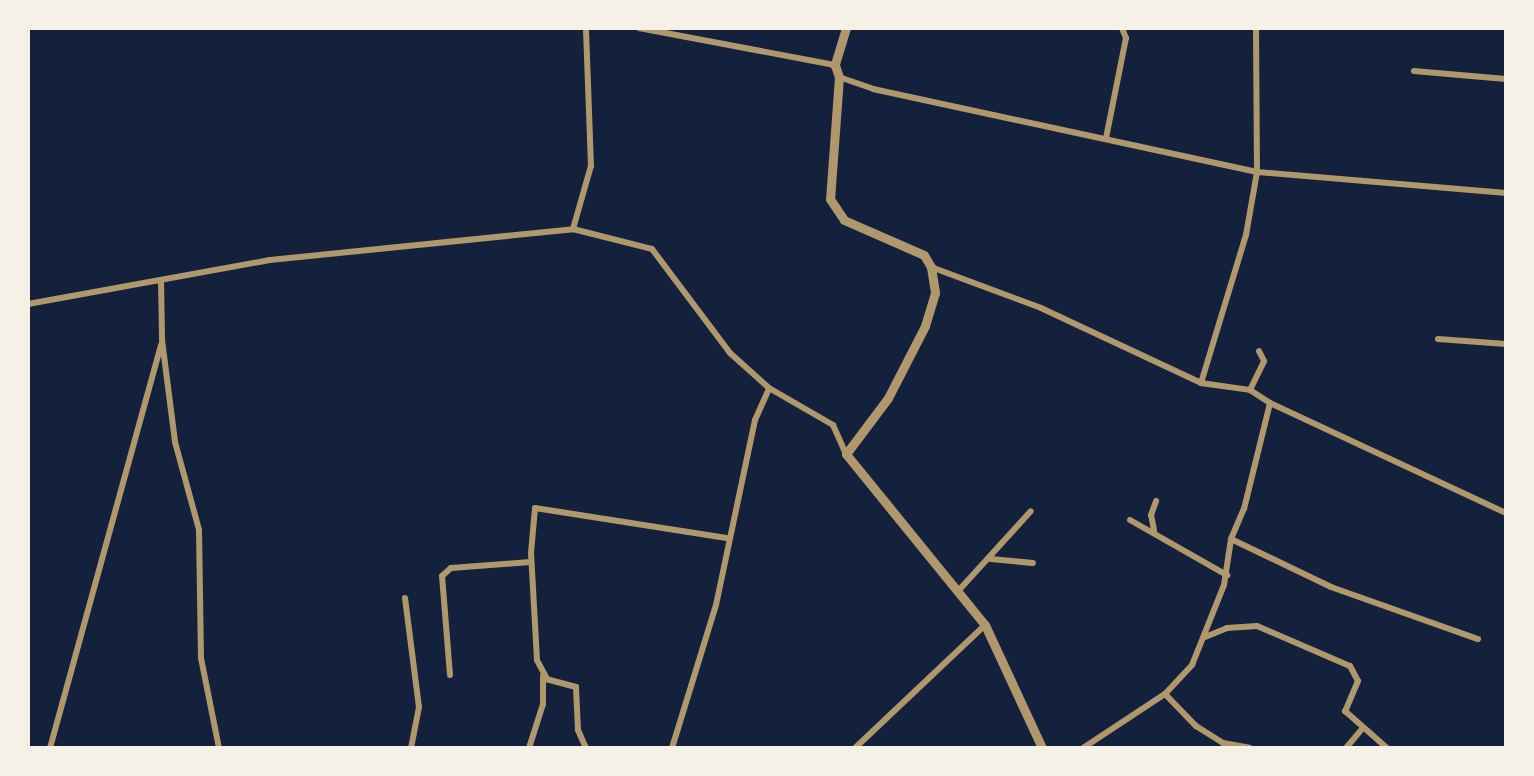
<!DOCTYPE html>
<style>
body{margin:0}
#map{position:relative;width:1534px;height:776px;overflow:hidden;background:#14213d;font-family:"DM Sans",sans-serif}
div>[style]{position:absolute}
.minor>*{height:6px;margin:-3px;padding:0 3px;transform-origin:3px;border-radius:3px;background:#b1986c}
.tertiary>*{height:9px;margin:-4.5px;padding:0 4.5px;transform-origin:4.5px;border-radius:4.5px;background:#b1986c}
span{translate:-50% -50%;white-space:nowrap;text-align:center;line-height:1.15;-webkit-text-stroke:10px #f6f1e7;paint-order:stroke}
.frame{position:absolute;inset:0;border:30px solid #f6f1e7;pointer-events:none}
</style>
<div id="map">
<div class="minor">
<div style="left:639px;top:28px;width:199px;rotate:10.7deg"></div>
<div style="left:1414px;top:71px;width:92px;rotate:5deg"></div>
<div style="left:839px;top:77px;width:36px;rotate:19deg"></div>
<div style="left:873px;top:89px;width:393px;rotate:12.2deg"></div>
<div style="left:1257px;top:172px;width:250px;rotate:4.8deg"></div>
<div style="left:1106px;top:138px;width:102px;rotate:-78.7deg"></div>
<div style="left:1126px;top:38px;width:11px;rotate:-112deg"></div>
<div style="left:573px;top:229px;width:66px;rotate:-74.1deg"></div>
<div style="left:591px;top:166px;width:138px;rotate:-92.1deg"></div>
<div style="left:931px;top:267px;width:117px;rotate:20.4deg"></div>
<div style="left:1041px;top:308px;width:177px;rotate:25.1deg"></div>
<div style="left:1201px;top:383px;width:49px;rotate:8.1deg"></div>
<div style="left:1250px;top:390px;width:24px;rotate:33deg"></div>
<div style="left:1270px;top:403px;width:260px;rotate:25deg"></div>
<div style="left:161px;top:280px;width:60px;rotate:89deg"></div>
<div style="left:162px;top:340px;width:103px;rotate:82.7deg"></div>
<div style="left:175px;top:442px;width:91px;rotate:74.7deg"></div>
<div style="left:199px;top:530px;width:128px;rotate:89.1deg"></div>
<div style="left:201px;top:658px;width:92px;rotate:78.7deg"></div>
<div style="left:28px;top:304px;width:246px;rotate:-10.3deg"></div>
<div style="left:270px;top:260px;width:305px;rotate:-5.8deg"></div>
<div style="left:573px;top:229px;width:81px;rotate:14.2deg"></div>
<div style="left:652px;top:249px;width:130px;rotate:53.1deg"></div>
<div style="left:730px;top:353px;width:52px;rotate:41.9deg"></div>
<div style="left:769px;top:388px;width:74px;rotate:30deg"></div>
<div style="left:833px;top:425px;width:32px;rotate:66deg"></div>
<div style="left:1438px;top:339px;width:68px;rotate:4.2deg"></div>
<div style="left:1201px;top:383px;width:155px;rotate:-73.1deg"></div>
<div style="left:1246px;top:235px;width:64px;rotate:-80.1deg"></div>
<div style="left:1257px;top:172px;width:144px;rotate:-90.4deg"></div>
<div style="left:1250px;top:390px;width:32px;rotate:-64deg"></div>
<div style="left:1264px;top:361px;width:11px;rotate:-117deg"></div>
<div style="left:1130px;top:520px;width:112px;rotate:29.6deg"></div>
<div style="left:1154px;top:530px;width:15px;rotate:-101deg"></div>
<div style="left:1151px;top:515px;width:15px;rotate:-70deg"></div>
<div style="left:1231px;top:539px;width:111px;rotate:25.6deg"></div>
<div style="left:1331px;top:587px;width:156px;rotate:19.5deg"></div>
<div style="left:991px;top:559px;width:42px;rotate:5.4deg"></div>
<div style="left:960px;top:589px;width:105px;rotate:-47.7deg"></div>
<div style="left:405px;top:598px;width:110px;rotate:82.7deg"></div>
<div style="left:419px;top:707px;width:42px;rotate:101deg"></div>
<div style="left:1205px;top:637px;width:24px;rotate:-22deg"></div>
<div style="left:1227px;top:628px;width:30px;rotate:-4deg"></div>
<div style="left:1257px;top:626px;width:101px;rotate:23.3deg"></div>
<div style="left:1350px;top:666px;width:17px;rotate:62deg"></div>
<div style="left:1358px;top:681px;width:33px;rotate:113deg"></div>
<div style="left:1345px;top:711px;width:56px;rotate:41.4deg"></div>
<div style="left:450px;top:675px;width:99px;rotate:-94.6deg"></div>
<div style="left:442px;top:576px;width:12px;rotate:-42deg"></div>
<div style="left:451px;top:568px;width:80px;rotate:-4.3deg"></div>
<div style="left:1165px;top:694px;width:45px;rotate:45.9deg"></div>
<div style="left:1196px;top:726px;width:32px;rotate:32deg"></div>
<div style="left:1223px;top:743px;width:27px;rotate:10deg"></div>
<div style="left:50px;top:748px;width:418px;rotate:-74.6deg"></div>
<div style="left:529px;top:748px;width:46px;rotate:-72.3deg"></div>
<div style="left:543px;top:704px;width:28px;rotate:-90deg"></div>
<div style="left:586px;top:748px;width:20px;rotate:-114deg"></div>
<div style="left:578px;top:730px;width:43px;rotate:-92.7deg"></div>
<div style="left:576px;top:687px;width:30px;rotate:-165deg"></div>
<div style="left:547px;top:679px;width:21px;rotate:-118deg"></div>
<div style="left:537px;top:660px;width:107px;rotate:-93.2deg"></div>
<div style="left:531px;top:553px;width:45px;rotate:-84.9deg"></div>
<div style="left:535px;top:508px;width:194px;rotate:8.9deg"></div>
<div style="left:672px;top:748px;width:150px;rotate:-72.9deg"></div>
<div style="left:716px;top:605px;width:189px;rotate:-78.1deg"></div>
<div style="left:755px;top:420px;width:34px;rotate:-66deg"></div>
<div style="left:855px;top:748px;width:179px;rotate:-43.4deg"></div>
<div style="left:1083px;top:748px;width:98px;rotate:-33.4deg"></div>
<div style="left:1165px;top:694px;width:40px;rotate:-47deg"></div>
<div style="left:1192px;top:665px;width:86px;rotate:-68.2deg"></div>
<div style="left:1224px;top:585px;width:47px;rotate:-81.3deg"></div>
<div style="left:1231px;top:539px;width:33px;rotate:-67deg"></div>
<div style="left:1244px;top:509px;width:109px;rotate:-76.2deg"></div>
<div style="left:1346px;top:748px;width:26px;rotate:-50deg"></div>
</div>
<div class="tertiary">
<div style="left:846px;top:28px;width:39px;rotate:107deg"></div>
<div style="left:835px;top:65px;width:13px;rotate:72deg"></div>
<div style="left:839px;top:77px;width:122px;rotate:94.2deg"></div>
<div style="left:830px;top:199px;width:25px;rotate:56deg"></div>
<div style="left:844px;top:220px;width:87px;rotate:23.6deg"></div>
<div style="left:924px;top:255px;width:14px;rotate:60deg"></div>
<div style="left:931px;top:267px;width:26px;rotate:81deg"></div>
<div style="left:935px;top:293px;width:34px;rotate:107deg"></div>
<div style="left:925px;top:326px;width:81px;rotate:117.2deg"></div>
<div style="left:888px;top:398px;width:70px;rotate:126.9deg"></div>
<div style="left:846px;top:454px;width:220px;rotate:50.9deg"></div>
<div style="left:985px;top:625px;width:136px;rotate:65.1deg"></div>
</div>
<div class="frame"></div>
</div>
